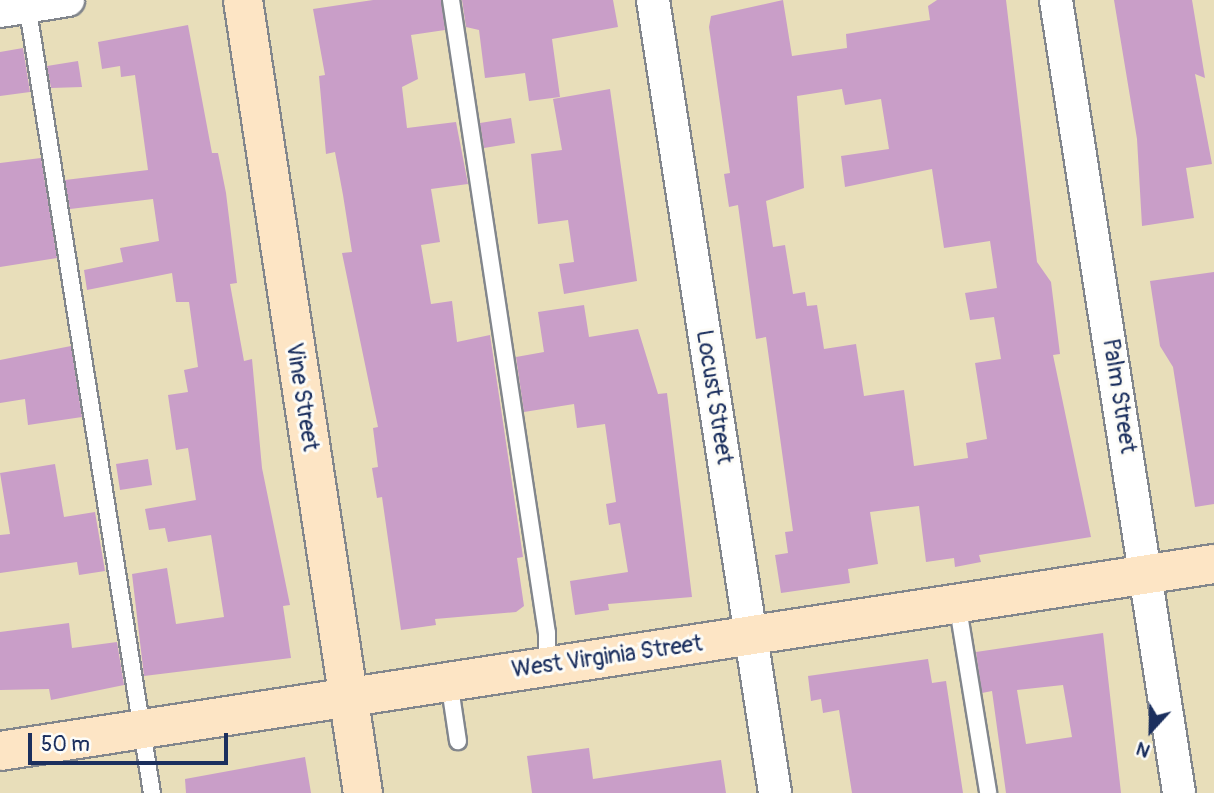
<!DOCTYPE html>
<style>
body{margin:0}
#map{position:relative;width:1214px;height:793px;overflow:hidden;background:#e8deba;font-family:Pangolin,sans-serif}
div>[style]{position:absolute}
.building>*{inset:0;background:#c99ec8}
.roads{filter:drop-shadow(2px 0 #82868c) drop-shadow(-2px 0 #82868c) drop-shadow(0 2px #82868c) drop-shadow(0 -2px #82868c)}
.lane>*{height:16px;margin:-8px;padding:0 8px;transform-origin:8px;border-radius:8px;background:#fff}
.street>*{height:32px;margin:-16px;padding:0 16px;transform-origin:16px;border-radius:16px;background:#fff}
.secondary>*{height:38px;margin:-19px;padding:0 19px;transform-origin:19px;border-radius:19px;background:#fde5c5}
span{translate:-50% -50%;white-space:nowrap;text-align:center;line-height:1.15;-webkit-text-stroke:6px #fdfcf7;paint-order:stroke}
.street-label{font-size:23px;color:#1b2f5e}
.north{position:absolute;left:1116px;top:695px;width:70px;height:70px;-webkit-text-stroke:5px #fdfcf7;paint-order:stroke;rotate:202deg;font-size:19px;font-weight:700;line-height:28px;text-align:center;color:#1b2f5e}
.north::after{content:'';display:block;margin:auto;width:24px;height:32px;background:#1b2f5e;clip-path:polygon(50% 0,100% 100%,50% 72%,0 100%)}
.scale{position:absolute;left:28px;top:733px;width:200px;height:32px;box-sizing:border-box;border:4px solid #1b2f5e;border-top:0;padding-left:9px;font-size:21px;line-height:24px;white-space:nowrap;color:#1b2f5e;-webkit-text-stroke:5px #fdfcf7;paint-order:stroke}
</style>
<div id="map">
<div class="building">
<div style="clip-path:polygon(373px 0,441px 0,445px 30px,411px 35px,418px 79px,402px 87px,407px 128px,456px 122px,468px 184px,431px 189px,440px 242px,421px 245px,431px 304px,452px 301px,457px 342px,490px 335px,523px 557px,517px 558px,524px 606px,516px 612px,435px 619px,436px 625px,401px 630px,382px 497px,377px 498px,372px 468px,378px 467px,373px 428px,378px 427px,342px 253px,352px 252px,343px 195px,335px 152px,326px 154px,319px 76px,325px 75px,313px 9px)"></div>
<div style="clip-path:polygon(462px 0,613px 0,618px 27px,552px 39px,560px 97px,529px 101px,525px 73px,485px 78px,479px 30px,466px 27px)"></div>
<div style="clip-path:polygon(evenodd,783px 0,792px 56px,847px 48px,846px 34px,930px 20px,928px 6px,937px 0,1006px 0,1037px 262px,1051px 282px,1060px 354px,1053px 355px,1091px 537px,979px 555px,981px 562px,955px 567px,954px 558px,926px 562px,919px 506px,870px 512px,878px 564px,848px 569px,850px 583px,781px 593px,775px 555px,788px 553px,785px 532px,793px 531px,766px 337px,756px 339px,738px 205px,729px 207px,724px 174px,730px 173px,709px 27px,711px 16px,783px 0,842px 89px,845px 105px,881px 99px,889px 149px,841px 156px,845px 187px,932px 169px,944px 248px,990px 241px,997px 288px,965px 293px,970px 320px,994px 317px,1001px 359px,975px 363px,987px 439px,966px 443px,968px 458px,914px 466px,904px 390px,864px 396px,856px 344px,824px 349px,817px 305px,807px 306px,805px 292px,793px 294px,785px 245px,773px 247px,766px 201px,804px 188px,797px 96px,842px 89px)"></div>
<div style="clip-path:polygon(1114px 0,1192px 0,1205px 78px,1195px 74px,1212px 164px,1186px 168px,1194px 218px,1142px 226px,1137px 139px)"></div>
<div style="clip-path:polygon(188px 25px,212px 153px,218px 153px,226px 193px,237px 283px,230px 284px,244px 361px,252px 359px,262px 468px,290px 605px,283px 606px,291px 658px,144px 676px,132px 574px,167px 568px,176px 624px,224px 617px,211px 535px,168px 542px,165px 528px,149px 530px,145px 509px,196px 500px,188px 448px,176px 450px,168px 395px,188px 392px,184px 370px,198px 367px,189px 302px,176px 302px,172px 273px,87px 290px,84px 270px,123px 262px,120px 248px,159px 241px,153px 199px,70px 209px,65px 180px,148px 170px,135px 75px,121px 77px,120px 66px,102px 69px,98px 42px)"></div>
<div style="clip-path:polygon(23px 48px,30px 92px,0 96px,0 52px)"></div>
<div style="clip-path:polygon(78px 61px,82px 87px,51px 88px,47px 66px)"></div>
<div style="clip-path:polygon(610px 89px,637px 281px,564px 294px,559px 264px,574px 262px,568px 220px,538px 224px,531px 154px,562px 150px,553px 99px)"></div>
<div style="clip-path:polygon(511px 118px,515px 143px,484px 148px,480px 123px)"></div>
<div style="clip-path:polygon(41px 158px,57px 258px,0 267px,0 163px)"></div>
<div style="clip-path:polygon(1214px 272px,1214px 504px,1195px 507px,1173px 367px,1160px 346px,1150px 281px)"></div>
<div style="clip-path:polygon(584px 305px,589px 337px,638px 329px,658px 394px,667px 393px,692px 597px,608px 604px,609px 610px,575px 615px,570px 581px,628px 572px,620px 523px,609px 525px,606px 504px,616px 502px,605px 424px,577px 428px,574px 404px,524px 412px,516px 357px,544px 352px,538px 312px)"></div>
<div style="clip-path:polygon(71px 346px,82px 417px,28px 425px,25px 399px,0 403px,0 360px)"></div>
<div style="clip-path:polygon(148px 459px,152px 485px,120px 490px,116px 464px)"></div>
<div style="clip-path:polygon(55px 464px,64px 517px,95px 512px,105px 571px,79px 575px,77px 562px,0 573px,0 535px,10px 534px,0 473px)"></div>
<div style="clip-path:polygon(69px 623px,72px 648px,117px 642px,124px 685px,51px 700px,49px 689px,0 690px,0 632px)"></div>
<div style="clip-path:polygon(evenodd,1103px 633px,1121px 793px,1006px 793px,992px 691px,982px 693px,976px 652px,1103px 633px,1063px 685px,1072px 737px,1026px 744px,1017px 690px,1063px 685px)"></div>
<div style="clip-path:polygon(928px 659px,932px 683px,946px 681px,963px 793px,852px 793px,839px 710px,823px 713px,821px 699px,811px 701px,808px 676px)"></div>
<div style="clip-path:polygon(589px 748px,593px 779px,721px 760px,726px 793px,532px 793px,527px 756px)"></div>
<div style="clip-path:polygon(305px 757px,311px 793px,186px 793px,185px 779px)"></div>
</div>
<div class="roads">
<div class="lane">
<div style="left:451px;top:0;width:640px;rotate:81.38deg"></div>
<div style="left:547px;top:633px;width:32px;rotate:90deg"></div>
<div style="left:27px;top:4px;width:799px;rotate:81deg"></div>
<div style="left:957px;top:602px;width:193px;rotate:80.7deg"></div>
<div style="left:449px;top:681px;width:61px;rotate:81.5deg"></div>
</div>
<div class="street">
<div style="left:653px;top:0;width:802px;rotate:81.25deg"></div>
<div style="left:1056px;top:0;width:802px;rotate:81.18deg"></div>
<div style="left:0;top:11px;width:69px;rotate:-9.2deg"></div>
</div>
<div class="secondary">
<div style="left:243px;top:0;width:802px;rotate:81.4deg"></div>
<div style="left:0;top:751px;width:1228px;rotate:-8.76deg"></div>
</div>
</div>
<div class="street-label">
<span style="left:1119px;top:396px;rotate:81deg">Palm Street</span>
<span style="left:302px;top:397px;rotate:81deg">Vine Street</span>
<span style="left:714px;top:397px;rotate:81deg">Locust Street</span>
<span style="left:607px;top:657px;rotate:-8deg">West Virginia Street</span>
</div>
<div class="north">N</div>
<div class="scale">50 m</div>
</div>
